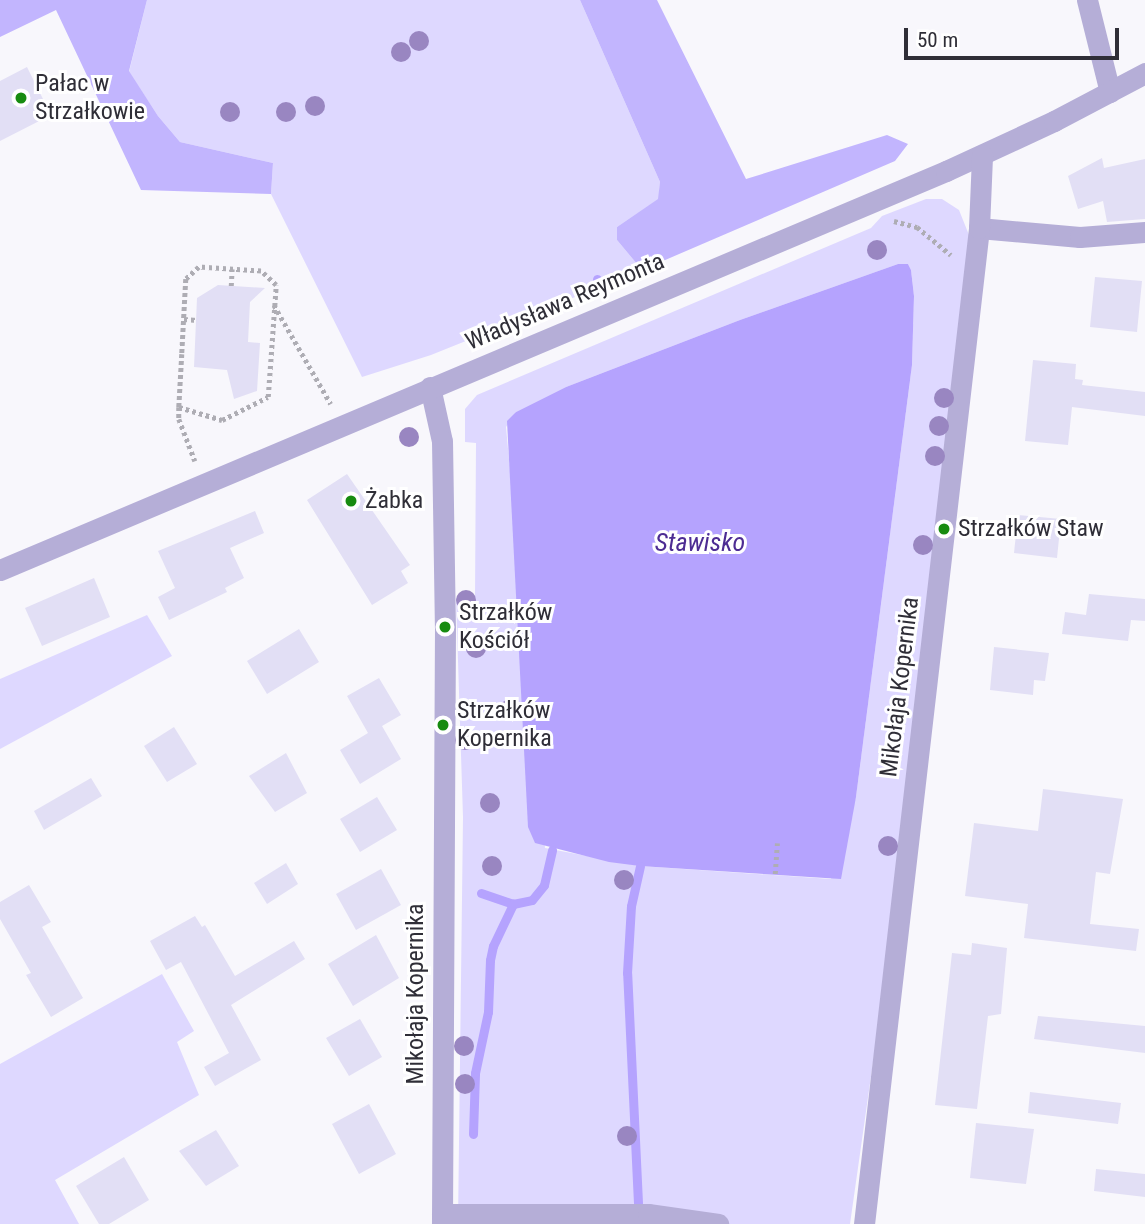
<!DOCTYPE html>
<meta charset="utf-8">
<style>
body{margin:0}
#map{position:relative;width:1145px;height:1224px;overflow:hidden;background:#f8f7fc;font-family:"Roboto Condensed",sans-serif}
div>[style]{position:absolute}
.green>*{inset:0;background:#ded8ff}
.forest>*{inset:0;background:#c2b5fe}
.water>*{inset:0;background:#b5a3fe}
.stream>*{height:9px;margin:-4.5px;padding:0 4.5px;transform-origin:4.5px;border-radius:4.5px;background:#b5a3fe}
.building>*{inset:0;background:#e2dff5}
.path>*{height:4.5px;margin-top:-2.25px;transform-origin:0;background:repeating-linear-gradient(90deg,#aeadb4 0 3.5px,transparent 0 7px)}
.minor>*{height:21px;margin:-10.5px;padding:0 10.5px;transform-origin:10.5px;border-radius:10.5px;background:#b5aed7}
.trees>*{width:20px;height:20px;margin:-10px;border-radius:50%;background:#9986c1}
.dots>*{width:19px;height:19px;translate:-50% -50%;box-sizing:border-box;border:4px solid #fff;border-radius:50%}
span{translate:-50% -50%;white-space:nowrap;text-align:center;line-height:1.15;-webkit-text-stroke:6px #fff;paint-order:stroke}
.poi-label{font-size:24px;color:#2f2e37}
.left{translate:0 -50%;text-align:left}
.street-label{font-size:24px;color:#2f2e37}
.water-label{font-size:26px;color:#4d2c93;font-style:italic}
.scale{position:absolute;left:904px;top:28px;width:215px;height:32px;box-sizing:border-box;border:4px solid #2f2e37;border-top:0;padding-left:9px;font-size:21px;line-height:24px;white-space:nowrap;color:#2f2e37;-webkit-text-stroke:5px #fff;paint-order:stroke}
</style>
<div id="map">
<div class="green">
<div style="clip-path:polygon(147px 0,580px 0,660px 182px,659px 199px,617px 227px,617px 240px,642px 270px,431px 355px,362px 377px,271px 194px,273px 163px,180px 142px,158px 116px,129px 72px)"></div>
<div style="clip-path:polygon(evenodd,926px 199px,942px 199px,959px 210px,969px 235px,875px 1048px,850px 1224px,458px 1224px,463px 817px,456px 598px,475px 597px,476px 443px,465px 442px,465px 409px,477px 395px,871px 228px,882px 216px,926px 199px,898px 264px,908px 264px,911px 270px,914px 296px,912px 365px,856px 797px,831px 879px,640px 866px,545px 848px,506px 427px,516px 412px,566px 387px,740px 320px,898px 264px)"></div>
<div style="clip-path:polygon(147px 615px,172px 656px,0 749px,0 679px)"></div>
<div style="clip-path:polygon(162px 974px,194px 1031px,177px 1042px,199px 1095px,55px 1180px,79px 1224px,0 1224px,0 1064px)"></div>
</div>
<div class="forest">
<div style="clip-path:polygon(0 0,147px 0,129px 71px,158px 116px,180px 142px,273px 163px,271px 194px,141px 190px,56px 10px,0 37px)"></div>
<div style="clip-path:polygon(580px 0,657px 0,746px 179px,887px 135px,908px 144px,895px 161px,642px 270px,617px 240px,617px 227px,658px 199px,660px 182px)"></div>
</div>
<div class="water">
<div style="clip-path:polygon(898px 264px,908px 264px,911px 270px,914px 296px,912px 365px,856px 797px,841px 879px,640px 866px,609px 862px,535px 843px,528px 827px,507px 421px,516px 412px,566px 387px,740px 320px)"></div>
</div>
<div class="stream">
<div style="left:597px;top:279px;width:3px;rotate:72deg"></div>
<div style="left:481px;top:893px;width:34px;rotate:19deg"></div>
<div style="left:513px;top:904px;width:19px;rotate:-12deg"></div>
<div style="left:532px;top:900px;width:19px;rotate:-51deg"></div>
<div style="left:544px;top:885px;width:36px;rotate:-77deg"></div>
<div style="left:473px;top:1134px;width:61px;rotate:-88.1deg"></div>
<div style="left:475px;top:1073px;width:62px;rotate:-78deg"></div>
<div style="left:488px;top:1012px;width:52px;rotate:-87.8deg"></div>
<div style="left:490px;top:960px;width:14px;rotate:-78deg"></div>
<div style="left:493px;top:946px;width:47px;rotate:-64.5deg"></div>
<div style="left:638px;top:1203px;width:230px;rotate:-92.7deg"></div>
<div style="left:627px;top:973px;width:67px;rotate:-86.6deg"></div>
<div style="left:631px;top:906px;width:41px;rotate:-77.3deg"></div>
</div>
<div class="building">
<div style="clip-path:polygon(27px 67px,51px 115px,0 141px,0 81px)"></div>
<div style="clip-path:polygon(1102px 158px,1104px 168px,1145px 159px,1145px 219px,1107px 222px,1103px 201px,1078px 209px,1068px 176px)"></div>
<div style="clip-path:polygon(1095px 277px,1142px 281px,1137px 332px,1090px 327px)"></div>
<div style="clip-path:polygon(218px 285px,265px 288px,250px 302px,248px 342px,260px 343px,257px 391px,234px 399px,227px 370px,194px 367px,197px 298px)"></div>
<div style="clip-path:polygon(1033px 360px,1076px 364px,1075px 379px,1083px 380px,1082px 385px,1145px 392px,1145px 416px,1072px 407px,1068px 445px,1025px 441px)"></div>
<div style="clip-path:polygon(347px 474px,410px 565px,401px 571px,408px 583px,372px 605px,307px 500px)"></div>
<div style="clip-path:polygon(255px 511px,264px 533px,230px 548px,244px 578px,225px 588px,227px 592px,169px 620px,158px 597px,175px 588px,158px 551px)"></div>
<div style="clip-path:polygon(1018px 515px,1061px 519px,1057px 558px,1014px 553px)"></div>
<div style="clip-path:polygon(94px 578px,110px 617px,42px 646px,25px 608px)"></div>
<div style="clip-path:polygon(1089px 594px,1145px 599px,1145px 621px,1131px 620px,1128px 641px,1062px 634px,1065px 612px,1086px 615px)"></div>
<div style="clip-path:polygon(299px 629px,319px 662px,267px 694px,247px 661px)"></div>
<div style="clip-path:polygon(994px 647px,1049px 653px,1045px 681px,1034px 680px,1033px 695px,990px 690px)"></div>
<div style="clip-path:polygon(379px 678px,401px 715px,382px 726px,401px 759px,360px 784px,340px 750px,368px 733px,347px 696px)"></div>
<div style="clip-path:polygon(174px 727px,197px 764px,167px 782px,144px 746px)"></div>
<div style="clip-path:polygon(286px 753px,307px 793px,275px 812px,249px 776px)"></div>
<div style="clip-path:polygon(91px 778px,102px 796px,44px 830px,34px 811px)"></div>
<div style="clip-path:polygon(1043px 789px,1123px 799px,1110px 874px,1096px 872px,1090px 924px,1139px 929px,1136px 951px,1024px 938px,1028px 904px,965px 896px,974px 823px,1038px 831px)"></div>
<div style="clip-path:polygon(377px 797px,397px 830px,360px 852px,340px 819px)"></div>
<div style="clip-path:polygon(286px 863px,298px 884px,267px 904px,254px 883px)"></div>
<div style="clip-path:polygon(381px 869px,401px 905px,356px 930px,336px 894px)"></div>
<div style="clip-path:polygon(29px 885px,51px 922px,42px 927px,83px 998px,51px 1017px,26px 975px,31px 973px,0 919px,0 902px)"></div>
<div style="clip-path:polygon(195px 916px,202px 927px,205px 925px,235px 976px,294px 941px,305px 959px,231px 1005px,261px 1060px,215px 1086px,204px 1067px,229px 1053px,181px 962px,166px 970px,150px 941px)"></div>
<div style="clip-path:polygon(376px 935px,399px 978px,353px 1006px,328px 964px)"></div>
<div style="clip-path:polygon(972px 943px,1007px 948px,1001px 1014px,988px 1016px,977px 1109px,935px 1105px,952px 953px,971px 955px)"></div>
<div style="clip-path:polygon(1038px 1016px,1145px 1026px,1145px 1053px,1034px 1039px)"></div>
<div style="clip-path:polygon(360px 1019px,382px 1057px,349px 1076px,326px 1038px)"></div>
<div style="clip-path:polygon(1030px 1092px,1121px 1103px,1118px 1124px,1028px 1113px)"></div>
<div style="clip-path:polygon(369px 1104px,396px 1154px,359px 1174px,332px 1124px)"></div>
<div style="clip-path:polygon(976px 1123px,1034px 1129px,1026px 1184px,970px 1178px)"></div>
<div style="clip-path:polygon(216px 1130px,239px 1166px,206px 1186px,179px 1151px)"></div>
<div style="clip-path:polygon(124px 1157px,149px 1200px,109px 1224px,99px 1224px,76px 1186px)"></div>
<div style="clip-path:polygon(1096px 1169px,1145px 1174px,1145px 1197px,1094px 1191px)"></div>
</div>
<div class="path">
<div style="left:894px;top:221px;width:24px;rotate:15deg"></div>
<div style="left:917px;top:227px;width:44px;rotate:39.5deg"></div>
<div style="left:231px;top:286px;width:17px;rotate:-87deg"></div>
<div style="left:274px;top:305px;width:114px;rotate:60.1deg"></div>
<div style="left:184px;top:319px;width:13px;rotate:4deg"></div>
<div style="left:179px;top:407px;width:45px;rotate:16.8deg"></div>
<div style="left:222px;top:420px;width:51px;rotate:-26.6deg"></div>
<div style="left:268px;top:397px;width:112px;rotate:-85.9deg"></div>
<div style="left:276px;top:285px;width:21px;rotate:-137deg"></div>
<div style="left:261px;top:271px;width:62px;rotate:-176.3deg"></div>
<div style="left:199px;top:267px;width:18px;rotate:137deg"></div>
<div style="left:186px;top:279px;width:75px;rotate:93.1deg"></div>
<div style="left:182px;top:354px;width:53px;rotate:93.2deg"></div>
<div style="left:179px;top:407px;width:12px;rotate:90deg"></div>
<div style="left:179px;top:419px;width:45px;rotate:69.1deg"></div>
<div style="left:775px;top:874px;width:31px;rotate:-86deg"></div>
</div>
<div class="minor">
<div style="left:1087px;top:0;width:95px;rotate:76deg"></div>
<div style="left:979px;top:228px;width:101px;rotate:5.1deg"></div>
<div style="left:1080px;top:237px;width:65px;rotate:-4.4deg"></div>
<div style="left:430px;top:387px;width:55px;rotate:77.5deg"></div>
<div style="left:442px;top:441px;width:186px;rotate:89.1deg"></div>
<div style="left:445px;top:627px;width:597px;rotate:90.29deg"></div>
<div style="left:0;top:570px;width:1027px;rotate:-22.87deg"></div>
<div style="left:946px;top:171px;width:119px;rotate:-24.8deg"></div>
<div style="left:1054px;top:121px;width:103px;rotate:-27.8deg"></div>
<div style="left:442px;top:1214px;width:206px"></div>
<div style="left:648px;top:1214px;width:71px;rotate:8.1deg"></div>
<div style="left:864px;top:1224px;width:1003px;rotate:-83.41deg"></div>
<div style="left:979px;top:228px;width:73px;rotate:-87.6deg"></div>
</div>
<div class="trees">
<div style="left:419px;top:41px"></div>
<div style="left:401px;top:52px"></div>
<div style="left:315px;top:106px"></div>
<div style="left:230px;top:112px"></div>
<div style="left:286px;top:112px"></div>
<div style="left:877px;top:250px"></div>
<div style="left:944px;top:398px"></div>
<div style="left:939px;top:426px"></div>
<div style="left:409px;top:437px"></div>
<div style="left:935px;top:456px"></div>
<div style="left:923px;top:545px"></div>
<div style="left:466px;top:600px"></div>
<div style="left:476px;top:648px"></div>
<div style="left:510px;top:709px"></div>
<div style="left:465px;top:740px"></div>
<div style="left:490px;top:803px"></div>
<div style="left:888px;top:846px"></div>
<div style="left:492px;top:866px"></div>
<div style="left:624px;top:880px"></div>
<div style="left:464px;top:1046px"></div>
<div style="left:465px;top:1084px"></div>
<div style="left:627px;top:1136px"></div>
</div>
<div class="dots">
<div style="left:21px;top:98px;background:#178b10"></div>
<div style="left:351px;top:501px;background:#178b10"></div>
<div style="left:944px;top:529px;background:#178b10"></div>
<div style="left:445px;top:627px;background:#178b10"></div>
<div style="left:443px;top:725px;background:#178b10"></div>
</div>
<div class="poi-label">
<span class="left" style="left:35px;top:98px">Pałac w<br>Strzałkowie</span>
<span class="left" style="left:365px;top:501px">Żabka</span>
<span class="left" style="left:958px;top:529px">Strzałków Staw</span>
<span class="left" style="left:459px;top:627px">Strzałków<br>Kościół</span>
<span class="left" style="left:457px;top:725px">Strzałków<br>Kopernika</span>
</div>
<div class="street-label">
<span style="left:565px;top:302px;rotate:-23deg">Władysława Reymonta</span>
<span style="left:900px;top:687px;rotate:-83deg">Mikołaja Kopernika</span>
<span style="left:416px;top:994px;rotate:-90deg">Mikołaja Kopernika</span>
</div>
<div class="water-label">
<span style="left:700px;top:543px">Stawisko</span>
</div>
<div class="scale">50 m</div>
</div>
